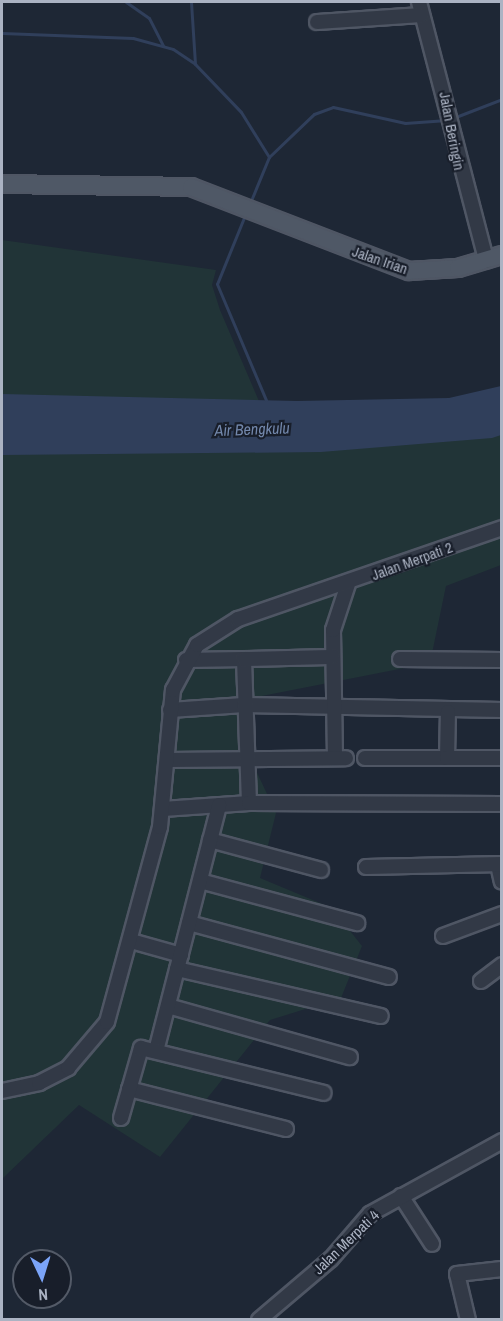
<!DOCTYPE html>
<style>
body{margin:0}
#map{position:relative;width:503px;height:1321px;overflow:hidden;background:#1e2735;font-family:"Archivo Narrow",sans-serif}
div>[style]{position:absolute}
.green>*{inset:0;background:#213437}
.water>*{inset:0;background:#303f5b}
.stream>*{height:3px;margin:-1.5px;padding:0 1.5px;transform-origin:1.5px;border-radius:1.5px;background:#303f5b}
.roads{filter:drop-shadow(2px 0 #4f5664) drop-shadow(-2px 0 #4f5664) drop-shadow(0 2px #4f5664) drop-shadow(0 -2px #4f5664)}
.minor>*{height:14px;margin:-7px;padding:0 7px;transform-origin:7px;border-radius:7px;background:#323946}
.major>*{height:16px;margin:-8px;padding:0 8px;transform-origin:8px;border-radius:8px;background:#4f5866}
span{translate:-50% -50%;white-space:nowrap;text-align:center;line-height:1.15;-webkit-text-stroke:4.5px #181e2a;paint-order:stroke}
.street-label{font-size:15px;color:#abb3c3}
.water-label{font-size:16px;color:#7388ac;font-style:italic}
.frame{position:absolute;inset:0;border:3px solid #abb3c3;pointer-events:none}
.north{position:absolute;left:12px;top:1249px;width:60px;height:60px;box-sizing:border-box;background:#181e2a;border:2px solid #535a67;border-radius:50%;rotate:176deg;font-size:16px;font-weight:700;line-height:24px;text-align:center;color:#abb3c3}
.north::after{content:'';display:block;margin:auto;width:21px;height:27px;background:#7ba4f8;clip-path:polygon(50% 0,100% 100%,50% 72%,0 100%)}
</style>
<div id="map">
<div class="green">
<div style="clip-path:polygon(2px 240px,216px 270px,212px 285px,220px 310px,264px 413px,502px 416px,501px 565px,446px 586px,430px 663px,252px 698px,253px 764px,276px 813px,260px 878px,332px 908px,362px 946px,341px 998px,270px 1020px,160px 1157px,79px 1105px,2px 1179px)"></div>
</div>
<div class="water">
<div style="clip-path:polygon(501px 386px,501px 435px,492px 438px,321px 452px,2px 455px,2px 394px,297px 401px,449px 398px)"></div>
</div>
<div class="stream">
<div style="left:126px;top:2px;width:28px;rotate:35deg"></div>
<div style="left:149px;top:18px;width:31px;rotate:63deg"></div>
<div style="left:191px;top:2px;width:62px;rotate:86.3deg"></div>
<div style="left:195px;top:64px;width:66px;rotate:46.2deg"></div>
<div style="left:241px;top:112px;width:53px;rotate:58.1deg"></div>
<div style="left:2px;top:33px;width:131px;rotate:2.2deg"></div>
<div style="left:133px;top:38px;width:41px;rotate:15.4deg"></div>
<div style="left:173px;top:49px;width:27px;rotate:34deg"></div>
<div style="left:453px;top:118px;width:53px;rotate:-21.2deg"></div>
<div style="left:250px;top:203px;width:50px;rotate:-67.6deg"></div>
<div style="left:269px;top:157px;width:62px;rotate:-43.7deg"></div>
<div style="left:314px;top:114px;width:20px;rotate:-20deg"></div>
<div style="left:333px;top:107px;width:74px;rotate:12.5deg"></div>
<div style="left:405px;top:123px;width:42px;rotate:-4.1deg"></div>
<div style="left:245px;top:215px;width:74px;rotate:112.1deg"></div>
<div style="left:217px;top:284px;width:126px;rotate:67.1deg"></div>
</div>
<div class="roads">
<div class="minor">
<div style="left:419px;top:2px;width:267px;rotate:75.4deg"></div>
<div style="left:317px;top:22px;width:105px;rotate:-3.8deg"></div>
<div style="left:400px;top:659px;width:102px;rotate:0.6deg"></div>
<div style="left:186px;top:660px;width:58px;rotate:-1deg"></div>
<div style="left:170px;top:710px;width:74px;rotate:-3.9deg"></div>
<div style="left:244px;top:705px;width:258px;rotate:1.1deg"></div>
<div style="left:335px;top:758px;width:128px;rotate:-90.9deg"></div>
<div style="left:333px;top:630px;width:48px;rotate:-71.9deg"></div>
<div style="left:365px;top:758px;width:82px"></div>
<div style="left:447px;top:758px;width:46px;rotate:-88.8deg"></div>
<div style="left:447px;top:758px;width:55px"></div>
<div style="left:168px;top:760px;width:178px;rotate:-0.6deg"></div>
<div style="left:249px;top:803px;width:144px;rotate:-92deg"></div>
<div style="left:244px;top:659px;width:89px;rotate:-1.3deg"></div>
<div style="left:163px;top:809px;width:86px;rotate:-4deg"></div>
<div style="left:249px;top:803px;width:253px;rotate:0.2deg"></div>
<div style="left:210px;top:840px;width:115px;rotate:15.1deg"></div>
<div style="left:498px;top:865px;width:17px;rotate:77deg"></div>
<div style="left:366px;top:867px;width:136px;rotate:-1.3deg"></div>
<div style="left:200px;top:881px;width:163px;rotate:15deg"></div>
<div style="left:189px;top:923px;width:207px;rotate:15.1deg"></div>
<div style="left:443px;top:936px;width:63px;rotate:-20.4deg"></div>
<div style="left:131px;top:941px;width:52px;rotate:15.6deg"></div>
<div style="left:177px;top:969px;width:209px;rotate:13deg"></div>
<div style="left:481px;top:981px;width:26px;rotate:-37deg"></div>
<div style="left:168px;top:1006px;width:189px;rotate:15.7deg"></div>
<div style="left:156px;top:1051px;width:254px;rotate:-75.6deg"></div>
<div style="left:129px;top:1089px;width:162px;rotate:14.3deg"></div>
<div style="left:2px;top:1091px;width:38px;rotate:-12deg"></div>
<div style="left:39px;top:1083px;width:33px;rotate:-27deg"></div>
<div style="left:68px;top:1068px;width:60px;rotate:-49.7deg"></div>
<div style="left:107px;top:1022px;width:202px;rotate:-74.8deg"></div>
<div style="left:160px;top:827px;width:138px;rotate:-84.6deg"></div>
<div style="left:173px;top:690px;width:51px;rotate:-61.9deg"></div>
<div style="left:197px;top:645px;width:49px;rotate:-32.4deg"></div>
<div style="left:238px;top:619px;width:279px;rotate:-19deg"></div>
<div style="left:121px;top:1118px;width:73px;rotate:-74.1deg"></div>
<div style="left:141px;top:1048px;width:188px;rotate:13.8deg"></div>
<div style="left:401px;top:1196px;width:57px;rotate:57.1deg"></div>
<div style="left:259px;top:1320px;width:94px;rotate:-40.3deg"></div>
<div style="left:331px;top:1259px;width:60px;rotate:-49.1deg"></div>
<div style="left:370px;top:1214px;width:151px;rotate:-28.9deg"></div>
<div style="left:468px;top:1320px;width:47px;rotate:-103.4deg"></div>
<div style="left:457px;top:1274px;width:45px;rotate:-6.3deg"></div>
</div>
<div class="major">
<div style="left:2px;top:184px;width:189px;rotate:0.9deg"></div>
<div style="left:191px;top:187px;width:234px;rotate:21.1deg"></div>
<div style="left:409px;top:271px;width:49px;rotate:-3.5deg"></div>
<div style="left:458px;top:268px;width:46px;rotate:-16.5deg"></div>
</div>
</div>
<div class="street-label">
<span style="left:452px;top:131px;rotate:79deg">Jalan Beringin</span>
<span style="left:380px;top:260px;rotate:19deg">Jalan Irian</span>
<span style="left:412px;top:561px;rotate:-20deg">Jalan Merpati 2</span>
<span style="left:346px;top:1242px;rotate:-44deg">Jalan Merpati 4</span>
</div>
<div class="water-label">
<span style="left:252px;top:429px;rotate:-2deg">Air Bengkulu</span>
</div>
<div class="frame"></div>
<div class="north">N</div>
</div>
